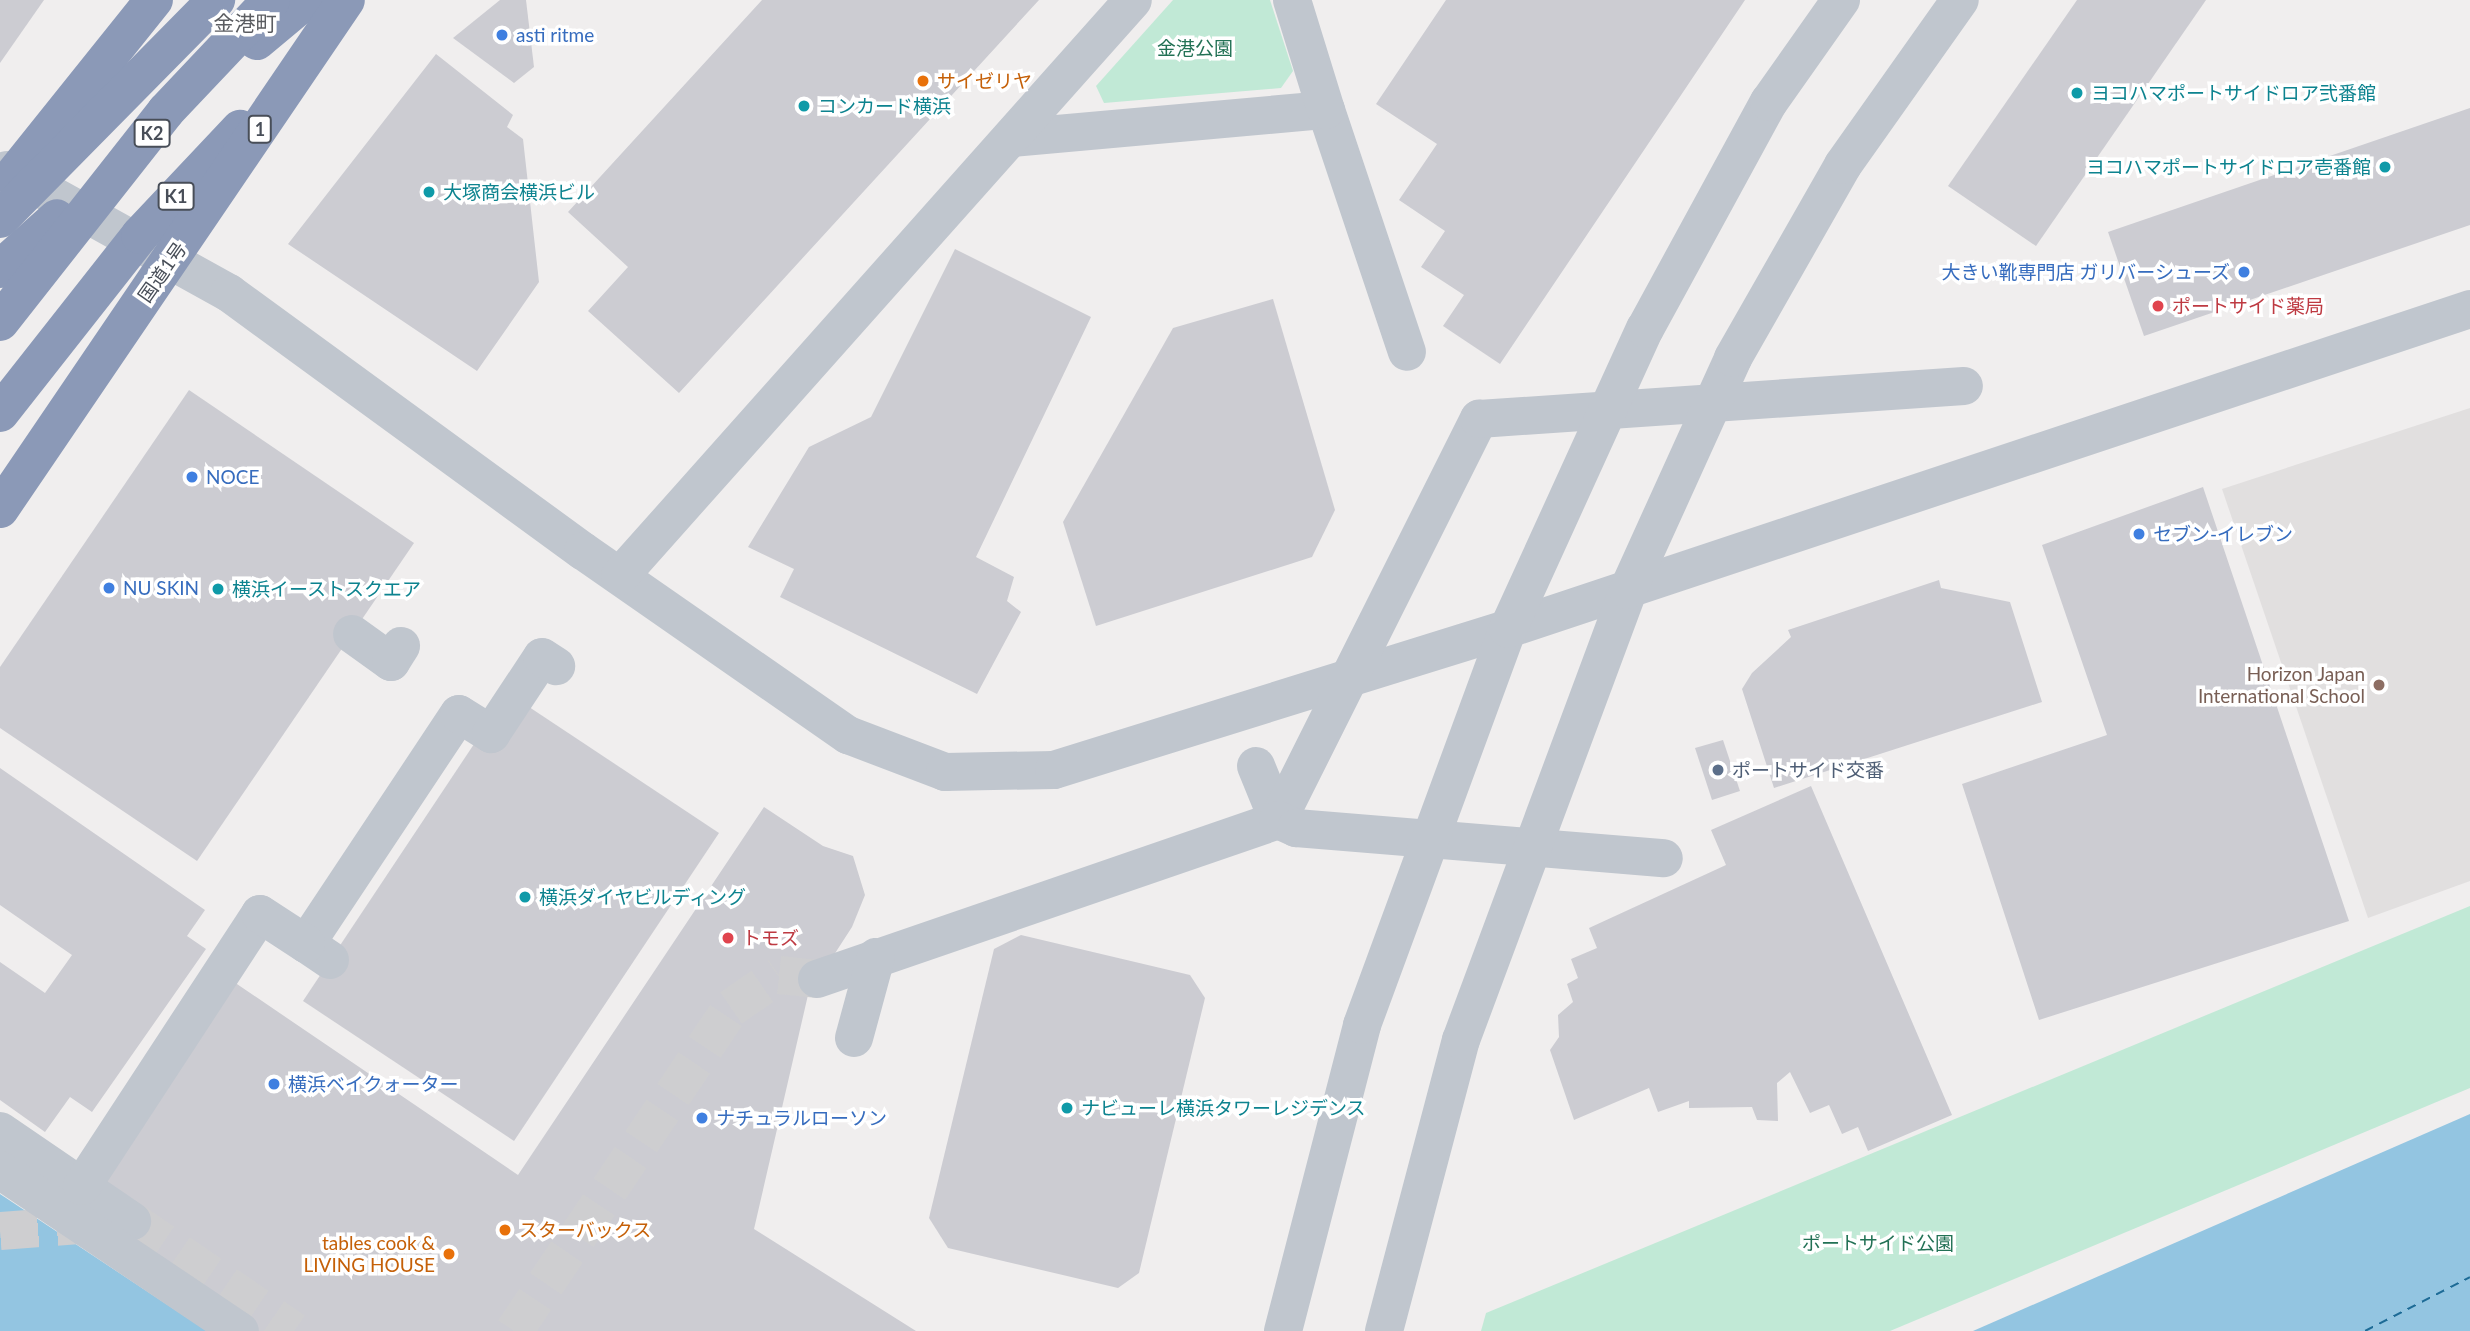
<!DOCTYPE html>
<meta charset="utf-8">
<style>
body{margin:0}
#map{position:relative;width:2470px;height:1331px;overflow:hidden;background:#f0eeee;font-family:Lato,"Noto Sans JP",sans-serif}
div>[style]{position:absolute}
.education>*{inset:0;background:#e1dfdf}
.green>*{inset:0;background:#c1e9d6}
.water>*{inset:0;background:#93c5e1}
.ferry>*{height:2px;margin-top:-1px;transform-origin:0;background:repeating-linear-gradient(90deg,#1d6b96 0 9px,transparent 0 16px)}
.building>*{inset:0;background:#ccccd2}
.minor-tunnel>*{height:38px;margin-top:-19px;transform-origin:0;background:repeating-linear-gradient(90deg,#ceced0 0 38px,transparent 0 57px)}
.minor>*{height:38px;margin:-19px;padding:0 19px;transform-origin:19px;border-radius:19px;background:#c0c6ce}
.highway>*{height:38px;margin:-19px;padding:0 19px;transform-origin:19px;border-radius:19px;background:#8b99b7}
.dots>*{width:19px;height:19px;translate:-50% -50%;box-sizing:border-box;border:4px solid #fff;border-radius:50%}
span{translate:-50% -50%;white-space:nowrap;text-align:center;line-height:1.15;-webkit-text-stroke:7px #fff;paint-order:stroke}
.shield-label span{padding:2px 5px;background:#fff;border:2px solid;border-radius:5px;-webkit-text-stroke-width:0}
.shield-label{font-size:18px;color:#484e58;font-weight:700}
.shop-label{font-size:19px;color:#366cbe}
.left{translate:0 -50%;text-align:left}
.right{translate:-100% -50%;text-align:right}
.park-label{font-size:19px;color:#227155}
.food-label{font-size:19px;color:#c56008}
.culture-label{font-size:19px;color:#0d838f}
.street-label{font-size:19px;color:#484e58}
.health-label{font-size:19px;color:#be3a42}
.education-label{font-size:19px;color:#785e54}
.service-label{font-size:19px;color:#4e5e75}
.neighbourhood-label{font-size:21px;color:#5b5d61}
</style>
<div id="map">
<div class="education">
<div style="clip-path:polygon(2470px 408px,2470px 881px,2368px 918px,2222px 489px)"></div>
</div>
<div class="green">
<div style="clip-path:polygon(1173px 0,1270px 0,1293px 71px,1281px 88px,1104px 103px,1096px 86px)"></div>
<div style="clip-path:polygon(2470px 906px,2470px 1088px,1890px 1331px,1481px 1331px,1486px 1313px)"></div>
</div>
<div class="water">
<div style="clip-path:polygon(2470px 1114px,2470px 1331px,1973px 1331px)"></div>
<div style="clip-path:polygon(0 1194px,207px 1331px,0 1331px)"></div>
</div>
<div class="ferry">
<div style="left:2365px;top:1331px;width:118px;rotate:-27.2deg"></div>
</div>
<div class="building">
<div style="clip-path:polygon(0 0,44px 0,0 63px)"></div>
<div style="clip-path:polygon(500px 0,526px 0,534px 67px,514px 83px,453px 38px)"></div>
<div style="clip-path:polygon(762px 0,1039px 0,679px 393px,588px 311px,628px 267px,568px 212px)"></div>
<div style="clip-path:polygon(1446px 0,1745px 0,1500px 364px,1443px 326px,1464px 295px,1421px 267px,1445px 231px,1399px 200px,1437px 144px,1376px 104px)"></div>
<div style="clip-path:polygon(2077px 0,2206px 0,2036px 246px,1948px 186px)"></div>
<div style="clip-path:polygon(436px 54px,513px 115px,507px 127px,523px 139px,539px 282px,477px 371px,288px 244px)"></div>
<div style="clip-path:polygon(2470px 108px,2470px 225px,2144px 336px,2108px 232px)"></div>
<div style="clip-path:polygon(955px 249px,1091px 317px,976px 557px,1014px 577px,1007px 601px,1021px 612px,977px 694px,780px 597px,794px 569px,748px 547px,809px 447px,871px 417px)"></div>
<div style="clip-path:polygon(1273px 299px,1335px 510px,1312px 557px,1096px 626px,1063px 522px,1173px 328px)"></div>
<div style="clip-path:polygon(189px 390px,414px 543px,197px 861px,0 728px,0 667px)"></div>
<div style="clip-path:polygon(2203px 487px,2349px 921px,2039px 1020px,1962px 784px,2107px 735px,2042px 545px)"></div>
<div style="clip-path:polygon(1939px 580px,1941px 588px,2010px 602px,2042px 702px,1774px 788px,1742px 689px,1752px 673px,1791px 637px,1788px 630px)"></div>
<div style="clip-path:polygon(508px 693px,719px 833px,514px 1141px,303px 1001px)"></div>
<div style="clip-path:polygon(1723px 740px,1740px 791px,1712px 800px,1695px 748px)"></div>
<div style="clip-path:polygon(0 768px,205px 910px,187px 936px,206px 949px,92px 1112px,70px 1097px,45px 1132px,0 1100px,0 962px,45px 993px,72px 955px,0 905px)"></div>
<div style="clip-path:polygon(1811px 786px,1952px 1115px,1868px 1151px,1858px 1127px,1842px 1134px,1829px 1105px,1810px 1113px,1790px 1072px,1777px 1083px,1778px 1121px,1757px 1120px,1752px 1107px,1689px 1108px,1689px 1101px,1658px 1112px,1649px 1088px,1574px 1120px,1550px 1050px,1559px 1037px,1558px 1015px,1573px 1002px,1567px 984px,1578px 978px,1571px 959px,1597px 948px,1589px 928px,1726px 865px,1711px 830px)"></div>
<div style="clip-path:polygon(764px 807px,823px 846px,853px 856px,865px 895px,852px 927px,808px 995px,754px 1229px,916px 1331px,257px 1331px,86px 1211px,234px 982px,518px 1175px)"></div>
<div style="clip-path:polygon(1021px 935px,1190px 975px,1205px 998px,1139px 1273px,1118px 1288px,948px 1248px,929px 1218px,994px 949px)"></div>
</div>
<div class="minor-tunnel">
<div style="left:0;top:1231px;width:132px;rotate:-4.3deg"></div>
<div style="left:132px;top:1221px;width:196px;rotate:34.2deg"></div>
<div style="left:514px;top:1331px;width:389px;rotate:-56.1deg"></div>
<div style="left:731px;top:1008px;width:58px;rotate:-34.5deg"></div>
<div style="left:779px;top:975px;width:38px;rotate:6deg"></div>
</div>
<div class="minor">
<div style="left:1326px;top:110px;width:255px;rotate:71.5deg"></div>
<div style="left:1011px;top:138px;width:316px;rotate:-5.1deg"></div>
<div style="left:1326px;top:110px;width:115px;rotate:-107.2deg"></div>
<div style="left:7px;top:170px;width:254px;rotate:29deg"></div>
<div style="left:229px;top:293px;width:438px;rotate:36.1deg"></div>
<div style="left:583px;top:551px;width:323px;rotate:34.8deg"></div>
<div style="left:848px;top:735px;width:104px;rotate:20.9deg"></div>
<div style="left:945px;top:772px;width:109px;rotate:-1.1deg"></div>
<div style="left:1054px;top:770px;width:475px;rotate:-17.3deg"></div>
<div style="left:1508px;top:629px;width:1014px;rotate:-18.4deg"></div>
<div style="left:620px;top:576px;width:771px;rotate:-48.31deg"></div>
<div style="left:352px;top:634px;width:48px;rotate:35.7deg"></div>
<div style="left:391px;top:662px;width:19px;rotate:-58deg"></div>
<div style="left:1256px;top:766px;width:58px;rotate:67.8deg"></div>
<div style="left:1278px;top:820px;width:449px;rotate:-63.4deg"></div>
<div style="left:1479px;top:419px;width:486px;rotate:-3.9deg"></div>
<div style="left:330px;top:960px;width:29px;rotate:-146deg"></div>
<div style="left:306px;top:944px;width:276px;rotate:-56.4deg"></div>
<div style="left:459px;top:714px;width:38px;rotate:32deg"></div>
<div style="left:491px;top:734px;width:92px;rotate:-56.5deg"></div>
<div style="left:542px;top:657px;width:17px;rotate:33deg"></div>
<div style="left:817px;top:979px;width:488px;rotate:-19deg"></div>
<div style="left:1278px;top:820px;width:20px;rotate:24deg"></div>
<div style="left:1296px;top:828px;width:369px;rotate:4.7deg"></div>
<div style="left:854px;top:1038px;width:84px;rotate:-74.8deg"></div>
<div style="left:0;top:1131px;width:160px;rotate:34.3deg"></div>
<div style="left:0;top:1170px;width:289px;rotate:33.9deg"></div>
<div style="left:82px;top:1186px;width:325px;rotate:-56.8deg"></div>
<div style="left:260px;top:914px;width:55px;rotate:33.1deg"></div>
<div style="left:1283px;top:1331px;width:316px;rotate:-75.5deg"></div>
<div style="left:1362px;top:1025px;width:422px;rotate:-69.8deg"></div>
<div style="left:1508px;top:629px;width:330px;rotate:-65.5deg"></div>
<div style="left:1645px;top:329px;width:259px;rotate:-61.4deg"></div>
<div style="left:1769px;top:102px;width:125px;rotate:-54.8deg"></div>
<div style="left:1384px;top:1331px;width:301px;rotate:-75.2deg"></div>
<div style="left:1461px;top:1040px;width:480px;rotate:-69.6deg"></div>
<div style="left:1628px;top:590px;width:255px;rotate:-65.6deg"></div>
<div style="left:1733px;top:358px;width:222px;rotate:-60.3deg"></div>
<div style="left:1843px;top:165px;width:202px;rotate:-54.7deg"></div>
</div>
<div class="highway">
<div style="left:257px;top:41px;width:64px;rotate:-39.9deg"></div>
<div style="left:12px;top:177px;width:227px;rotate:-51.3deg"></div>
<div style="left:0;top:219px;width:308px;rotate:-45.4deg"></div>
<div style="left:0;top:269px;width:76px;rotate:-41.8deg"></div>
<div style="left:0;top:322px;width:268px;rotate:-51.8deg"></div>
<div style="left:166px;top:111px;width:153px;rotate:-46.6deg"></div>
<div style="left:0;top:413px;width:226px;rotate:-51.8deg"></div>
<div style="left:140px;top:235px;width:146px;rotate:-46.7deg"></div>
<div style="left:0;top:509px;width:615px;rotate:-55.79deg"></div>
</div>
<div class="dots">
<div style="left:502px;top:35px;background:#3f7fe0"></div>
<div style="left:923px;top:81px;background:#e8710a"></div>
<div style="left:2077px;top:93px;background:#0f9aa8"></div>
<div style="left:804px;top:106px;background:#0f9aa8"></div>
<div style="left:2385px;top:167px;background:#0f9aa8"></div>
<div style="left:429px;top:192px;background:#0f9aa8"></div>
<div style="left:2244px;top:272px;background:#3f7fe0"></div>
<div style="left:2158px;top:306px;background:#e0444e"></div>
<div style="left:192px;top:477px;background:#3f7fe0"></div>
<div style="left:2139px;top:534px;background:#3f7fe0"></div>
<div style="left:109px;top:588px;background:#3f7fe0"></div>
<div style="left:218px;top:589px;background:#0f9aa8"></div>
<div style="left:2379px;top:685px;background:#8d6e63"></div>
<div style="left:1718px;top:770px;background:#5c6f8a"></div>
<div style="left:525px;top:897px;background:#0f9aa8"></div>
<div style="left:728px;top:938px;background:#e0444e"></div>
<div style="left:274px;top:1084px;background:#3f7fe0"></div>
<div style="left:1067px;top:1108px;background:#0f9aa8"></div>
<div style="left:702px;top:1118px;background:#3f7fe0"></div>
<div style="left:505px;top:1230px;background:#e8710a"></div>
<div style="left:449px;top:1254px;background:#e8710a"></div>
</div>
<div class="shield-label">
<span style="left:260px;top:129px">1</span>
<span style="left:152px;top:133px">K2</span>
<span style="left:176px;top:196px">K1</span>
</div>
<div class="shop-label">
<span class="left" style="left:516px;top:35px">asti ritme</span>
<span class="right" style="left:2230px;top:272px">大きい靴専門店 ガリバーシューズ</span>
<span class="left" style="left:206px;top:477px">NOCE</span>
<span class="left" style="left:2153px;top:534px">セブン-イレブン</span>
<span class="left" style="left:123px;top:588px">NU SKIN</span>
<span class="left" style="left:288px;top:1084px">横浜ベイクォーター</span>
<span class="left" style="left:716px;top:1118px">ナチュラルローソン</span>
</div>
<div class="park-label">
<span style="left:1195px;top:48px">金港公園</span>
<span style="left:1878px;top:1243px">ポートサイド公園</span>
</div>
<div class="food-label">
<span class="left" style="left:937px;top:81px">サイゼリヤ</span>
<span class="left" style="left:519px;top:1230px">スターバックス</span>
<span class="right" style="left:435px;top:1254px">tables cook &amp;<br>LIVING HOUSE</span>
</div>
<div class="culture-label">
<span class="left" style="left:2091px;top:93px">ヨコハマポートサイドロア弐番館</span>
<span class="left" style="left:818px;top:106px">コンカード横浜</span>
<span class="right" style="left:2371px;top:167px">ヨコハマポートサイドロア壱番館</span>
<span class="left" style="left:443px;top:192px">大塚商会横浜ビル</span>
<span class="left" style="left:232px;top:589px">横浜イーストスクエア</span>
<span class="left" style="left:539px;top:897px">横浜ダイヤビルディング</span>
<span class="left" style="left:1081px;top:1108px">ナビューレ横浜タワーレジデンス</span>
</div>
<div class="street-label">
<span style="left:162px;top:272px;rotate:-55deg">国道1号</span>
</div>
<div class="health-label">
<span class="left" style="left:2172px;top:306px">ポートサイド薬局</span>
<span class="left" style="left:742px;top:938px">トモズ</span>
</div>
<div class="education-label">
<span class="right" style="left:2365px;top:685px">Horizon Japan<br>International School</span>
</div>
<div class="service-label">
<span class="left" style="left:1732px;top:770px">ポートサイド交番</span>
</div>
<div class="neighbourhood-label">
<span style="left:245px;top:23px">金港町</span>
</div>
</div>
